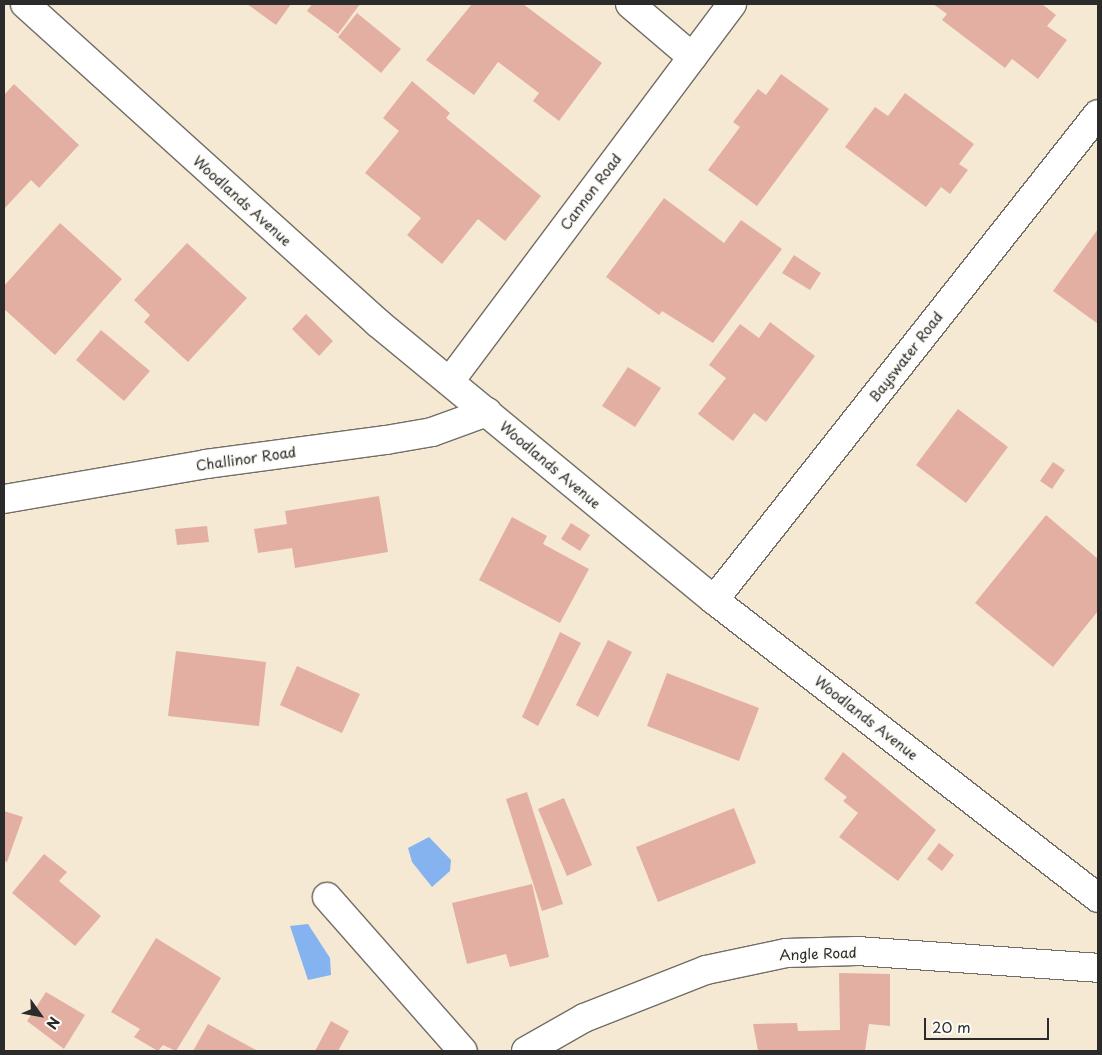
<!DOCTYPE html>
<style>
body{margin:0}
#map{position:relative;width:1102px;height:1055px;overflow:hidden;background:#f6e9d4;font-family:"Playpen Sans",sans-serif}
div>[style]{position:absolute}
.water>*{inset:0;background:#84b3ef}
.building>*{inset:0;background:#e4afa3}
.roads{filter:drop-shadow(1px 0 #726e66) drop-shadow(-1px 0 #726e66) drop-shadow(0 1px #726e66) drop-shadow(0 -1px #726e66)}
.minor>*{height:28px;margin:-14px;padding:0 14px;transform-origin:14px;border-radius:14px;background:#fff}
span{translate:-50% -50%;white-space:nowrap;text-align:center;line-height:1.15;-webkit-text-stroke:4.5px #fdfcf7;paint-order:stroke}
.street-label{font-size:14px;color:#2b2b2b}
.frame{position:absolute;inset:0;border:5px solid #2b2b2b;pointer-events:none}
.north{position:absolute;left:15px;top:990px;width:50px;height:50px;-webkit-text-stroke:4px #fdfcf7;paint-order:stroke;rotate:122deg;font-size:14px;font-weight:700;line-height:20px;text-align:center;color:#2b2b2b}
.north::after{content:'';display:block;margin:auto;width:18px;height:22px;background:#2b2b2b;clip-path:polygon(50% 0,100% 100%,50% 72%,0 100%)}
.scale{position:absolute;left:924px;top:1018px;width:125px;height:22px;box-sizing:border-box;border:2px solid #2b2b2b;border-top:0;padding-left:6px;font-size:15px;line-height:18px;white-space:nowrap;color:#2b2b2b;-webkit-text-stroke:4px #fdfcf7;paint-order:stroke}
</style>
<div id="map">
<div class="water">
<div style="clip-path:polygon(429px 837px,451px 860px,450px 871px,432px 887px,412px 862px,408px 848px)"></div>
<div style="clip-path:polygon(308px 924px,330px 958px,331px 975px,308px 980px,290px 926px)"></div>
</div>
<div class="building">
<div style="clip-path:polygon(247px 4px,291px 4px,276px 25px)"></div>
<div style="clip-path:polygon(312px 4px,360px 4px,338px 34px,307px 11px)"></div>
<div style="clip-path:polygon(472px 4px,523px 4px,602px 63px,559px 121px,533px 101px,539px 93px,498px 62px,474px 95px,426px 60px)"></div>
<div style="clip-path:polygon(933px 4px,1042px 4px,1056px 15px,1047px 26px,1067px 40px,1038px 79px,1012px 59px,1005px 68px,942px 20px,947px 14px)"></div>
<div style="clip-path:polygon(357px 13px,401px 49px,381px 73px,338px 37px)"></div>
<div style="clip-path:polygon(781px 74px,829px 109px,757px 206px,708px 170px,740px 127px,733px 122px,758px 89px,766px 95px)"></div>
<div style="clip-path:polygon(412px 81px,450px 113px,446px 118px,541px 196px,505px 241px,478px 219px,442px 264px,407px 235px,421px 218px,365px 173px,399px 131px,383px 118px)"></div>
<div style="clip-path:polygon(14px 84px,79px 145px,39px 188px,31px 180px,4px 209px,4px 95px)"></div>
<div style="clip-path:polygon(905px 93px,974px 144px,959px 164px,968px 170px,950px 194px,941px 187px,926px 207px,845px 147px,875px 107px,888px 116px)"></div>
<div style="clip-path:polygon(664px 198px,724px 243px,741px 220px,782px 249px,713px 343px,662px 311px,659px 315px,606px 277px)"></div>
<div style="clip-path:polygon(60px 223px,122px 279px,55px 355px,4px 309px,4px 286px)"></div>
<div style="clip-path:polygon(1098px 229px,1098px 324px,1053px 291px)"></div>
<div style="clip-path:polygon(187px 243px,247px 298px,188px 362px,144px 322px,150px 315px,134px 300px)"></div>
<div style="clip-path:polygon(794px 255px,821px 273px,810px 290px,782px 273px)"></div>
<div style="clip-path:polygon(306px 314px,333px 341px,319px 356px,292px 329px)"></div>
<div style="clip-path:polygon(770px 322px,815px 356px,766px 422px,754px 413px,733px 441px,698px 414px,726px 378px,709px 365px,740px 324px,759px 338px)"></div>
<div style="clip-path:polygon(101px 330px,150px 371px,124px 401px,76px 360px)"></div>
<div style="clip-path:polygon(628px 367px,661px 388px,635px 427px,602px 406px)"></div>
<div style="clip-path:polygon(958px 409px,1008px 447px,966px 503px,916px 465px)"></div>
<div style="clip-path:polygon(1053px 462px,1065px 470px,1052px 489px,1040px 481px)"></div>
<div style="clip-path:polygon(379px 496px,388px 552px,295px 568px,292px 548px,258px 553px,254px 529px,287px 524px,285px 511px)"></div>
<div style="clip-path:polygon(1046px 515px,1098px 559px,1098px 611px,1053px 667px,975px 603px)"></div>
<div style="clip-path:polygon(512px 517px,547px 536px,543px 544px,589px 569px,560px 623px,479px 580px)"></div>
<div style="clip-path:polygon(571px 523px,590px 535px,580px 551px,561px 539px)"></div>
<div style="clip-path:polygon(207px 526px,209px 542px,177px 545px,175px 529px)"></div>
<div style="clip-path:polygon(560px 632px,581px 643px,538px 726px,522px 717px)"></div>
<div style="clip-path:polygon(608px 640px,632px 652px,598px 717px,576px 705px)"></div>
<div style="clip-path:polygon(176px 651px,266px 662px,259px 726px,168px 716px)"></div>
<div style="clip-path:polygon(297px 666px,360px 694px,342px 733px,280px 705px)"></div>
<div style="clip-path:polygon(667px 673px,759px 708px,739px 761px,647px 726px)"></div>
<div style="clip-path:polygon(843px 752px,936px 830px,898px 881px,839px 837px,858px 813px,843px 801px,847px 797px,824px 779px)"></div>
<div style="clip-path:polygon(527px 792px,563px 904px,542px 911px,506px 799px)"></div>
<div style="clip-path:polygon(564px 798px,592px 865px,567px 876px,538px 809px)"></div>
<div style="clip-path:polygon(734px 808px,756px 863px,658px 902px,636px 847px)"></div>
<div style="clip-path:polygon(4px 811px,23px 817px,7px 862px,4px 861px)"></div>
<div style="clip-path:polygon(939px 843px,954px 855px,942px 871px,927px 859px)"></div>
<div style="clip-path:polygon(44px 854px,67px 872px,59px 881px,101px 916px,75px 946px,12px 893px)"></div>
<div style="clip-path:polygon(532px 884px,549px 957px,510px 967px,506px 954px,467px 964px,452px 903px)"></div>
<div style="clip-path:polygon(156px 938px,221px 978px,176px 1051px,163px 1045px,158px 1051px,134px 1037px,140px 1029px,111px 1012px)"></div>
<div style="clip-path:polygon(839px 973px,890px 974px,890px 1026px,869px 1024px,865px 1051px,758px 1051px,753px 1024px,797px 1023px,798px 1031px,840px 1030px)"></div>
<div style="clip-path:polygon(46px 992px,85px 1015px,64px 1049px,27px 1021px)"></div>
<div style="clip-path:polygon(331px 1021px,349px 1031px,338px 1051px,315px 1051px)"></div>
<div style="clip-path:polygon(208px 1024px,258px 1051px,193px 1051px)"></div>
</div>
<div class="roads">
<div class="minor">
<div style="left:25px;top:4px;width:476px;rotate:42.1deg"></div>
<div style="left:378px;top:323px;width:435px;rotate:39.5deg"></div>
<div style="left:714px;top:600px;width:486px;rotate:37.8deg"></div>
<div style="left:630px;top:4px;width:82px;rotate:40.5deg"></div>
<div style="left:450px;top:381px;width:471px;rotate:-53.2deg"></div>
<div style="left:4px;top:499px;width:205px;rotate:-9.8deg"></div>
<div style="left:206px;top:464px;width:182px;rotate:-7.6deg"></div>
<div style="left:386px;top:440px;width:47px;rotate:-9.9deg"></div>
<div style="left:432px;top:432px;width:59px;rotate:-20deg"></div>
<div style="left:714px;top:600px;width:619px;rotate:-51.69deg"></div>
<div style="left:327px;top:897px;width:205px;rotate:48.6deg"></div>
<div style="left:526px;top:1051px;width:67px;rotate:-29.6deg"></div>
<div style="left:584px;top:1018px;width:131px;rotate:-21.5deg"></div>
<div style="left:706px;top:970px;width:82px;rotate:-12deg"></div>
<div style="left:786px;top:953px;width:71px;rotate:-1.6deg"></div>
<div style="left:857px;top:951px;width:242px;rotate:4deg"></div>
</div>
</div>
<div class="street-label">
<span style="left:591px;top:192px;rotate:-53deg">Cannon Road</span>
<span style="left:242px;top:201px;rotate:42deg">Woodlands Avenue</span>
<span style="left:906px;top:357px;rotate:-52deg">Bayswater Road</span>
<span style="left:246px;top:459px;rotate:-8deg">Challinor Road</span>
<span style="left:550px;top:465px;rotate:40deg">Woodlands Avenue</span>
<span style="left:866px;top:718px;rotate:38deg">Woodlands Avenue</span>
<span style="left:818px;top:954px;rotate:-2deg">Angle Road</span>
</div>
<div class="frame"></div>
<div class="north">N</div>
<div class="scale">20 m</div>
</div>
